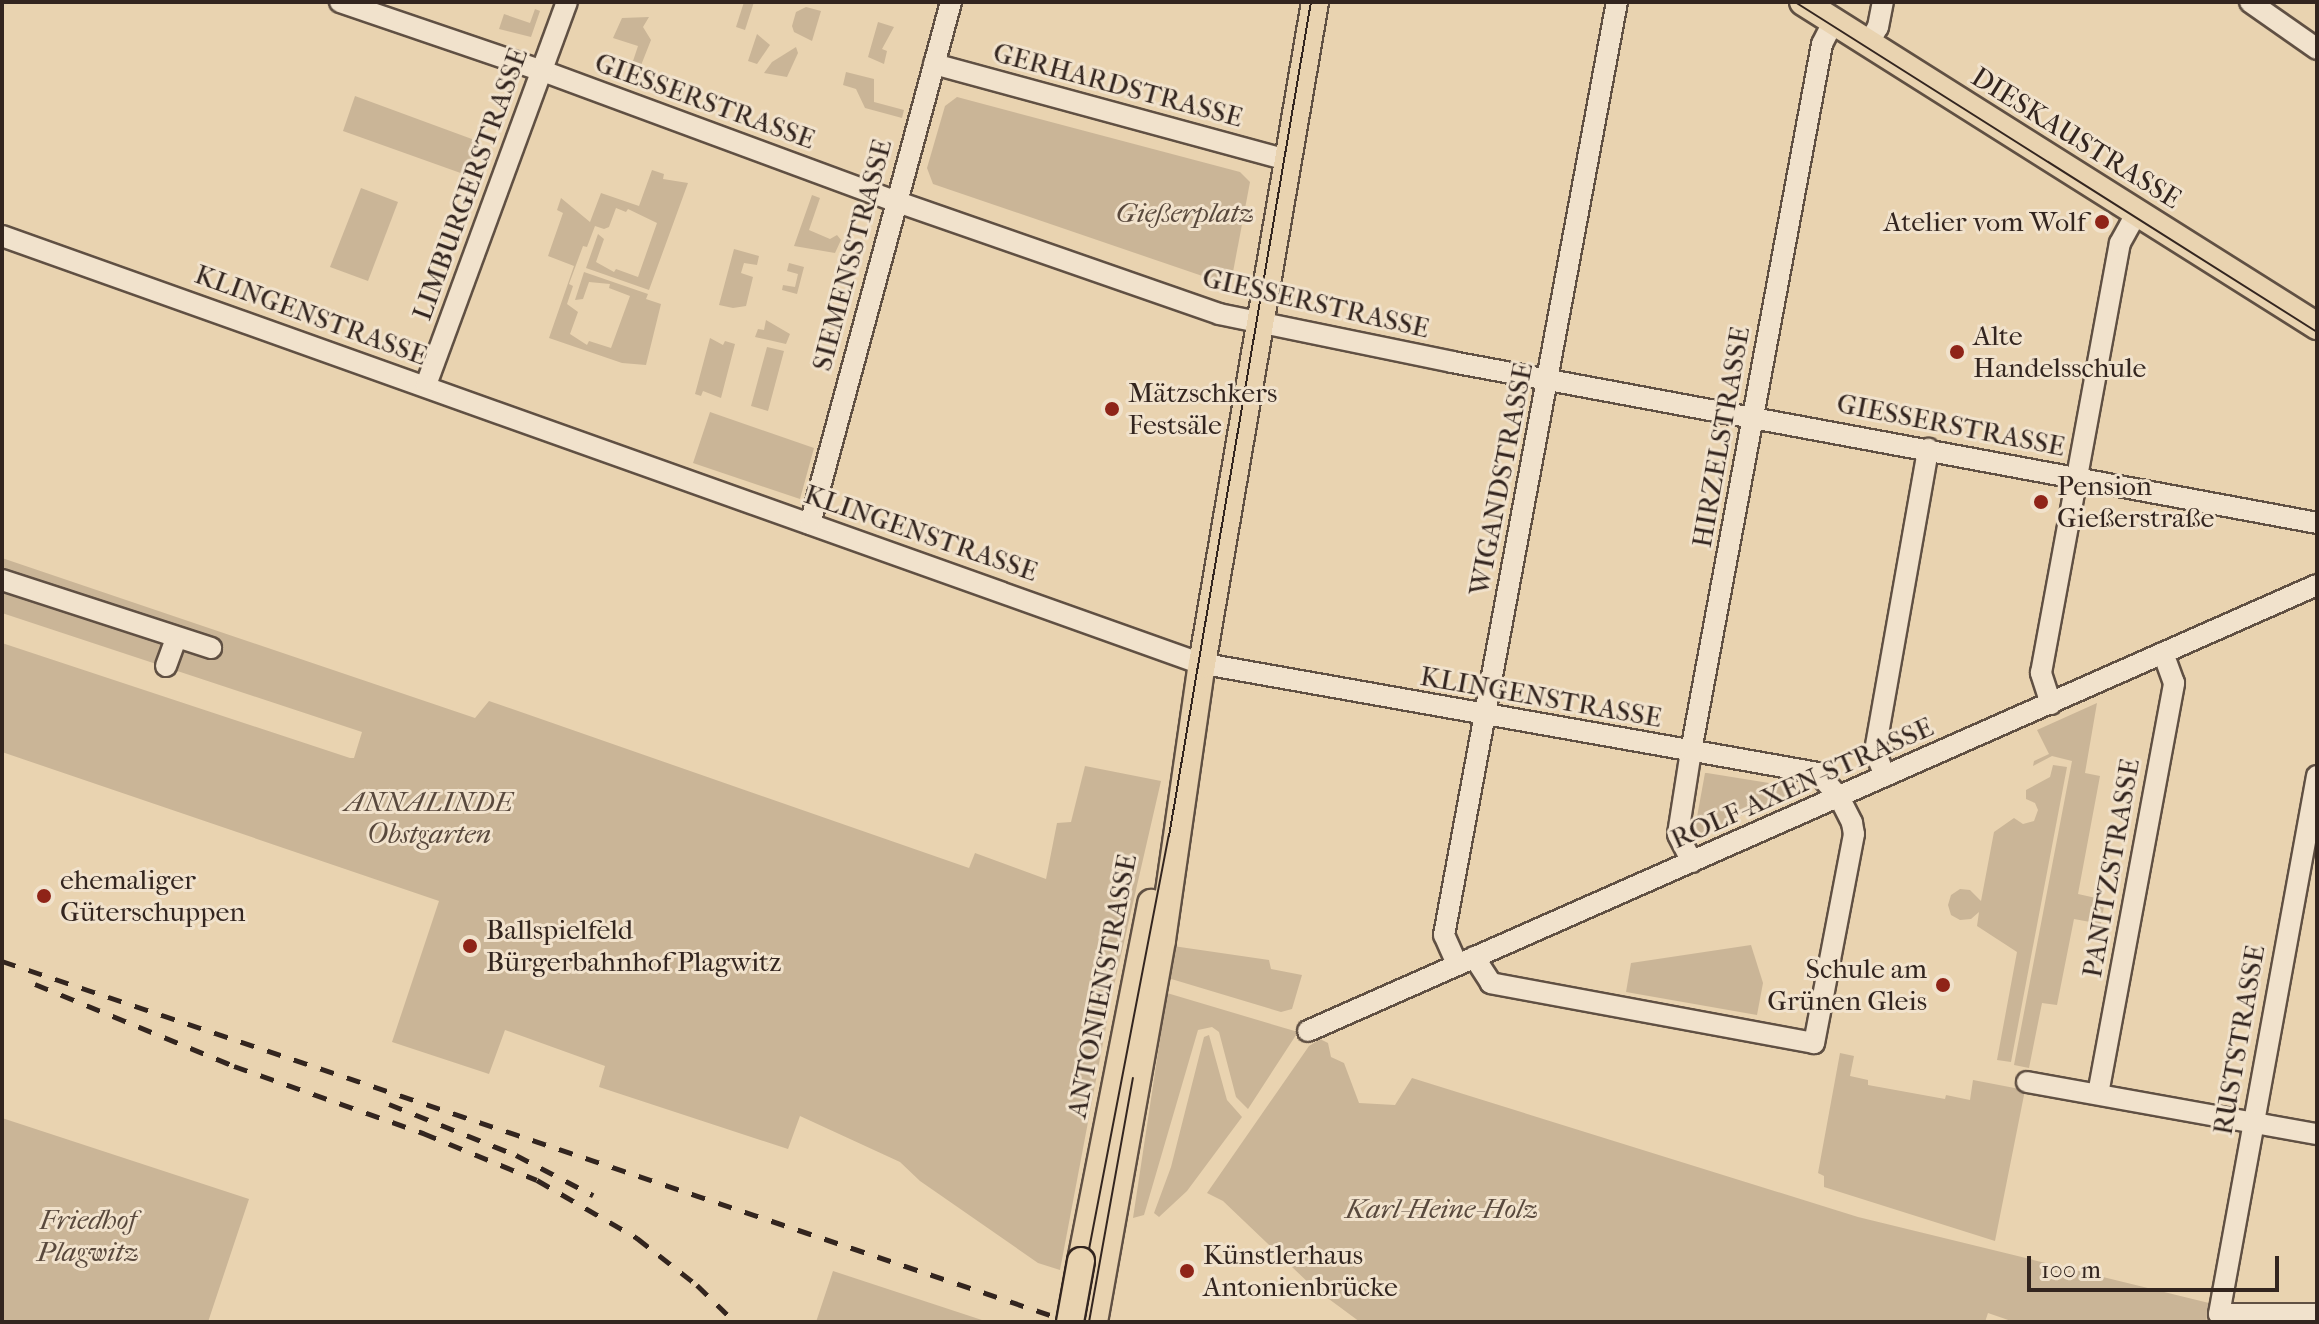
<!DOCTYPE html>
<meta charset="utf-8">
<style>
body{margin:0}
#map{position:relative;width:2319px;height:1324px;overflow:hidden;background:#e9d3b0;font-family:"IM FELL French Canon",serif}
div>[style]{position:absolute}
.green>*{inset:0;background:#cab597}
.roads{filter:drop-shadow(2px 0 #605043) drop-shadow(-2px 0 #605043) drop-shadow(0 2px #605043) drop-shadow(0 -2px #605043)}
.minor>*{height:20px;margin:-10px;padding:0 10px;transform-origin:10px;border-radius:10px;background:#f1e2cc}
.major>*{height:26px;margin:-13px;padding:0 13px;transform-origin:13px;border-radius:13px;background:#e9d3b0}
.tram>*{height:2px;margin:-1px;padding:0 1px;transform-origin:1px;border-radius:1px;background:#33251f}
.rail>*{height:5px;margin-top:-2.5px;transform-origin:0;background:repeating-linear-gradient(90deg,#33251f 0 14px,transparent 0 28px)}
.bridges{filter:drop-shadow(2px 0 #33251f) drop-shadow(-2px 0 #33251f) drop-shadow(0 2px #33251f) drop-shadow(0 -2px #33251f)}
.major-bridge>*{height:26px;margin:-13px;padding:0 13px;transform-origin:13px;border-radius:13px;background:#e9d3b0}
.dots>*{width:22px;height:22px;translate:-50% -50%;box-sizing:border-box;border:4px solid #f1e2cc;border-radius:50%}
span{translate:-50% -50%;white-space:nowrap;text-align:center;line-height:1.15;-webkit-text-stroke:6px #f1e2cc;paint-order:stroke}
.street-label{font-size:28px;color:#33251f}
.park-label{font-size:28px;color:#59493d;font-style:italic}
.poi-label{font-size:28px;color:#33251f}
.right{translate:-100% -50%;text-align:right}
.left{translate:0 -50%;text-align:left}
.frame{position:absolute;inset:0;border:4px solid #33251f;pointer-events:none}
.scale{position:absolute;left:2027px;top:1256px;width:252px;height:36px;box-sizing:border-box;border:4px solid #33251f;border-top:0;padding-left:10px;font-size:24px;line-height:28px;white-space:nowrap;color:#33251f;-webkit-text-stroke:6px #f1e2cc;paint-order:stroke}
</style>
<div id="map">
<div class="green">
<div style="clip-path:polygon(744px 2px,754px 2px,745px 30px,736px 27px)"></div>
<div style="clip-path:polygon(806px 7px,821px 11px,812px 41px,794px 32px,792px 26px,796px 12px)"></div>
<div style="clip-path:polygon(535px 9px,540px 11px,531px 37px,499px 29px,504px 14px,530px 23px)"></div>
<div style="clip-path:polygon(649px 17px,643px 27px,651px 40px,636px 78px,628px 76px,638px 46px,613px 38px,622px 18px)"></div>
<div style="clip-path:polygon(878px 22px,894px 27px,882px 49px,887px 51px,884px 64px,868px 57px)"></div>
<div style="clip-path:polygon(757px 34px,770px 45px,757px 64px,748px 61px)"></div>
<div style="clip-path:polygon(796px 47px,798px 53px,787px 77px,764px 73px,772px 62px)"></div>
<div style="clip-path:polygon(846px 72px,874px 79px,874px 102px,904px 110px,902px 118px,865px 108px,856px 89px,843px 85px)"></div>
<div style="clip-path:polygon(355px 96px,480px 142px,469px 176px,343px 131px)"></div>
<div style="clip-path:polygon(957px 97px,1240px 172px,1250px 182px,1233px 272px,1220px 282px,933px 184px,927px 168px,945px 106px)"></div>
<div style="clip-path:polygon(652px 170px,664px 174px,663px 179px,688px 183px,649px 290px,586px 268px,598px 234px,604px 239px,596px 262px,614px 272px,616px 269px,638px 277px,657px 223px,628px 209px,626px 212px,616px 208px,609px 227px,604px 229px,595px 226px,587px 247px,583px 246px,569px 284px,573px 286px,567px 304px,578px 312px,570px 334px,587px 345px,589px 341px,611px 348px,630px 296px,609px 288px,610px 284px,589px 282px,583px 299px,575px 300px,584px 272px,648px 294px,646px 299px,661px 304px,646px 365px,622px 363px,549px 338px,574px 266px,548px 256px,563px 213px,557px 210px,561px 198px,590px 222px,601px 193px,639px 206px)"></div>
<div style="clip-path:polygon(361px 188px,398px 202px,368px 281px,330px 267px)"></div>
<div style="clip-path:polygon(812px 195px,820px 198px,809px 230px,830px 239px,837px 235px,841px 240px,835px 253px,794px 246px)"></div>
<div style="clip-path:polygon(734px 249px,759px 256px,757px 265px,744px 263px,741px 273px,753px 277px,746px 306px,733px 308px,719px 305px)"></div>
<div style="clip-path:polygon(789px 263px,804px 267px,797px 294px,782px 290px,783px 285px,795px 287px,798px 274px,787px 271px)"></div>
<div style="clip-path:polygon(766px 320px,790px 334px,786px 344px,755px 337px,758px 329px,764px 330px)"></div>
<div style="clip-path:polygon(710px 338px,723px 345px,725px 341px,735px 344px,721px 398px,703px 391px,701px 396px,695px 394px)"></div>
<div style="clip-path:polygon(767px 347px,784px 351px,768px 411px,751px 406px)"></div>
<div style="clip-path:polygon(710px 412px,814px 448px,800px 499px,693px 463px)"></div>
<div style="clip-path:polygon(2px 558px,475px 718px,489px 701px,969px 868px,975px 853px,1046px 879px,1057px 823px,1071px 822px,1085px 766px,1161px 781px,1113px 990px,1060px 1270px,1038px 1263px,920px 1181px,900px 1162px,800px 1116px,788px 1149px,599px 1087px,605px 1066px,505px 1030px,489px 1074px,392px 1042px,439px 901px,2px 752px,2px 643px,350px 758px,354px 758px,362px 732px,2px 613px)"></div>
<div style="clip-path:polygon(2097px 703px,2085px 773px,2100px 776px,2078px 894px,2105px 900px,2101px 924px,2074px 919px,2057px 1005px,2042px 1003px,2029px 1068px,2014px 1065px,2072px 761px,2052px 756px,2033px 766px,2034px 761px,2049px 754px,2037px 730px)"></div>
<div style="clip-path:polygon(2053px 765px,2067px 767px,2011px 1062px,1997px 1060px,2017px 952px,1977px 926px,1979px 912px,1971px 919px,1960px 920px,1951px 915px,1948px 905px,1951px 895px,1960px 889px,1970px 890px,1981px 901px,1994px 832px,2014px 818px,2023px 824px,2034px 821px,2038px 810px,2035px 803px,2026px 799px,2026px 790px,2050px 777px)"></div>
<div style="clip-path:polygon(1705px 773px,1707px 773px,1788px 786px,1785px 797px,1701px 833px,1695px 828px)"></div>
<div style="clip-path:polygon(1751px 945px,1763px 983px,1757px 1015px,1626px 992px,1631px 963px)"></div>
<div style="clip-path:polygon(1173px 946px,1269px 960px,1271px 969px,1302px 975px,1292px 1009px,1281px 1012px,1168px 978px)"></div>
<div style="clip-path:polygon(1167px 993px,1298px 1032px,1248px 1109px,1236px 1097px,1219px 1032px,1212px 1027px,1198px 1030px,1144px 1215px,1133px 1218px)"></div>
<div style="clip-path:polygon(1209px 1035px,1227px 1100px,1242px 1117px,1187px 1191px,1159px 1217px,1154px 1213px,1171px 1167px,1204px 1037px)"></div>
<div style="clip-path:polygon(1320px 1039px,1328px 1043px,1331px 1057px,1344px 1063px,1359px 1103px,1395px 1105px,1412px 1078px,1858px 1217px,2209px 1303px,2206px 1322px,2014px 1322px,1988px 1313px,1985px 1322px,1360px 1322px,1314px 1288px,1223px 1201px,1207px 1193px,1309px 1046px)"></div>
<div style="clip-path:polygon(1840px 1053px,1854px 1056px,1850px 1076px,1868px 1080px,1868px 1085px,1945px 1099px,1946px 1095px,1970px 1100px,1973px 1080px,2025px 1090px,1995px 1241px,1824px 1187px,1824px 1176px,1818px 1173px)"></div>
<div style="clip-path:polygon(2px 1118px,249px 1199px,208px 1322px,2px 1322px)"></div>
<div style="clip-path:polygon(833px 1271px,988px 1322px,816px 1322px)"></div>
</div>
<div class="roads">
<div class="minor">
<div style="left:340px;top:2px;width:214px;rotate:18.8deg"></div>
<div style="left:543px;top:71px;width:375px;rotate:20.3deg"></div>
<div style="left:895px;top:201px;width:343px;rotate:19.2deg"></div>
<div style="left:1219px;top:314px;width:238px;rotate:11.6deg"></div>
<div style="left:1452px;top:362px;width:880px;rotate:10.54deg"></div>
<div style="left:2250px;top:2px;width:82px;rotate:35deg"></div>
<div style="left:1868px;top:44px;width:20px;rotate:-60deg"></div>
<div style="left:1878px;top:27px;width:25px;rotate:-79deg"></div>
<div style="left:934px;top:64px;width:367px;rotate:15.2deg"></div>
<div style="left:2px;top:236px;width:1271px;rotate:19.63deg"></div>
<div style="left:1199px;top:663px;width:629px;rotate:10.08deg"></div>
<div style="left:1818px;top:773px;width:32px;rotate:49deg"></div>
<div style="left:1839px;top:797px;width:29px;rotate:63deg"></div>
<div style="left:1852px;top:823px;width:11px;rotate:80deg"></div>
<div style="left:1854px;top:834px;width:213px;rotate:100.8deg"></div>
<div style="left:1814px;top:1043px;width:329px;rotate:-169.5deg"></div>
<div style="left:1491px;top:983px;width:31px;rotate:-123deg"></div>
<div style="left:426px;top:385px;width:408px;rotate:-69.8deg"></div>
<div style="left:810px;top:524px;width:541px;rotate:-74.88deg"></div>
<div style="left:2px;top:580px;width:220px;rotate:18deg"></div>
<div style="left:166px;top:666px;width:30px;rotate:-70deg"></div>
<div style="left:2051px;top:704px;width:33px;rotate:-108deg"></div>
<div style="left:2041px;top:673px;width:437px;rotate:-79.6deg"></div>
<div style="left:2120px;top:243px;width:33px;rotate:-61deg"></div>
<div style="left:1885px;top:776px;width:27px;rotate:-112deg"></div>
<div style="left:1875px;top:751px;width:307px;rotate:-80deg"></div>
<div style="left:2317px;top:776px;width:547px;rotate:100.32deg"></div>
<div style="left:2219px;top:1314px;width:98px"></div>
<div style="left:1692px;top:862px;width:31px;rotate:-117deg"></div>
<div style="left:1678px;top:834px;width:84px;rotate:-81.1deg"></div>
<div style="left:1691px;top:751px;width:719px;rotate:-79.5deg"></div>
<div style="left:1822px;top:44px;width:25px;rotate:-63deg"></div>
<div style="left:1457px;top:964px;width:32px;rotate:-114deg"></div>
<div style="left:1444px;top:935px;width:949px;rotate:-79.5deg"></div>
<div style="left:1308px;top:1031px;width:1103px;rotate:-23.85deg"></div>
<div style="left:2027px;top:1082px;width:295px;rotate:10.2deg"></div>
<div style="left:2098px;top:1094px;width:418px;rotate:-79.5deg"></div>
<div style="left:2174px;top:683px;width:32px;rotate:-110deg"></div>
</div>
<div class="major">
<div style="left:1803px;top:2px;width:608px;rotate:32.23deg"></div>
<div style="left:1081px;top:1261px;width:365px;rotate:-78.9deg"></div>
<div style="left:1094px;top:1322px;width:388px;rotate:-79.9deg"></div>
<div style="left:1162px;top:940px;width:279px;rotate:-81.8deg"></div>
<div style="left:1202px;top:664px;width:672px;rotate:-80.31deg"></div>
</div>
</div>
<div class="tram">
<div style="left:1795px;top:2px;width:618px;rotate:32.3deg"></div>
<div style="left:1075px;top:1322px;width:495px;rotate:-79.1deg"></div>
<div style="left:1169px;top:836px;width:846px;rotate:-80.34deg"></div>
<div style="left:1089px;top:1322px;width:248px;rotate:-79.8deg"></div>
</div>
<div class="rail">
<div style="left:2px;top:961px;width:1128px;rotate:18.66deg"></div>
<div style="left:35px;top:984px;width:215px;rotate:22.4deg"></div>
<div style="left:234px;top:1066px;width:201px;rotate:19.5deg"></div>
<div style="left:423px;top:1133px;width:123px;rotate:22.4deg"></div>
<div style="left:537px;top:1180px;width:116px;rotate:30.1deg"></div>
<div style="left:637px;top:1238px;width:76px;rotate:38.1deg"></div>
<div style="left:697px;top:1285px;width:53px;rotate:44.2deg"></div>
<div style="left:389px;top:1104px;width:137px;rotate:21.9deg"></div>
<div style="left:516px;top:1155px;width:87px;rotate:27.5deg"></div>
</div>
<div class="bridges">
<div class="major-bridge">
<div style="left:1070px;top:1322px;width:62px;rotate:-79.8deg"></div>
</div>
</div>
<div class="dots">
<div style="left:2102px;top:222px;background:#8f2418"></div>
<div style="left:1957px;top:352px;background:#8f2418"></div>
<div style="left:1112px;top:409px;background:#8f2418"></div>
<div style="left:2041px;top:502px;background:#8f2418"></div>
<div style="left:44px;top:896px;background:#8f2418"></div>
<div style="left:470px;top:946px;background:#8f2418"></div>
<div style="left:1943px;top:985px;background:#8f2418"></div>
<div style="left:1187px;top:1271px;background:#8f2418"></div>
</div>
<div class="street-label">
<span style="left:1118px;top:85px;rotate:15deg">GERHARDSTRASSE</span>
<span style="left:705px;top:101px;rotate:20deg">GIESSERSTRASSE</span>
<span style="left:2076px;top:138px;rotate:32deg">DIESKAUSTRASSE</span>
<span style="left:470px;top:184px;rotate:-70deg">LIMBURGERSTRASSE</span>
<span style="left:852px;top:255px;rotate:-75deg">SIEMENSSTRASSE</span>
<span style="left:1316px;top:303px;rotate:13deg">GIESSERSTRASSE</span>
<span style="left:311px;top:315px;rotate:20deg">KLINGENSTRASSE</span>
<span style="left:1951px;top:425px;rotate:11deg">GIESSERSTRASSE</span>
<span style="left:1721px;top:437px;rotate:-80deg">HIRZELSTRASSE</span>
<span style="left:1501px;top:479px;rotate:-79deg">WIGANDSTRASSE</span>
<span style="left:921px;top:533px;rotate:19deg">KLINGENSTRASSE</span>
<span style="left:1541px;top:697px;rotate:10deg">KLINGENSTRASSE</span>
<span style="left:1802px;top:783px;rotate:-24deg">ROLF-AXEN-STRASSE</span>
<span style="left:2111px;top:868px;rotate:-80deg">PANITZSTRASSE</span>
<span style="left:1102px;top:986px;rotate:-79deg">ANTONIENSTRASSE</span>
<span style="left:2239px;top:1040px;rotate:-80deg">RUSTSTRASSE</span>
</div>
<div class="park-label">
<span style="left:1185px;top:213px">Gießerplatz</span>
<span style="left:429px;top:818px">ANNALINDE<br>Obstgarten</span>
<span style="left:1442px;top:1209px">Karl-Heine-Holz</span>
<span style="left:88px;top:1236px">Friedhof<br>Plagwitz</span>
</div>
<div class="poi-label">
<span class="right" style="left:2086px;top:222px">Atelier vom Wolf</span>
<span class="left" style="left:1973px;top:352px">Alte<br>Handelsschule</span>
<span class="left" style="left:1128px;top:409px">Mätzschkers<br>Festsäle</span>
<span class="left" style="left:2057px;top:502px">Pension<br>Gießerstraße</span>
<span class="left" style="left:60px;top:896px">ehemaliger<br>Güterschuppen</span>
<span class="left" style="left:486px;top:946px">Ballspielfeld<br>Bürgerbahnhof Plagwitz</span>
<span class="right" style="left:1927px;top:985px">Schule am<br>Grünen Gleis</span>
<span class="left" style="left:1203px;top:1271px">Künstlerhaus<br>Antonienbrücke</span>
</div>
<div class="frame"></div>
<div class="scale">100 m</div>
</div>
